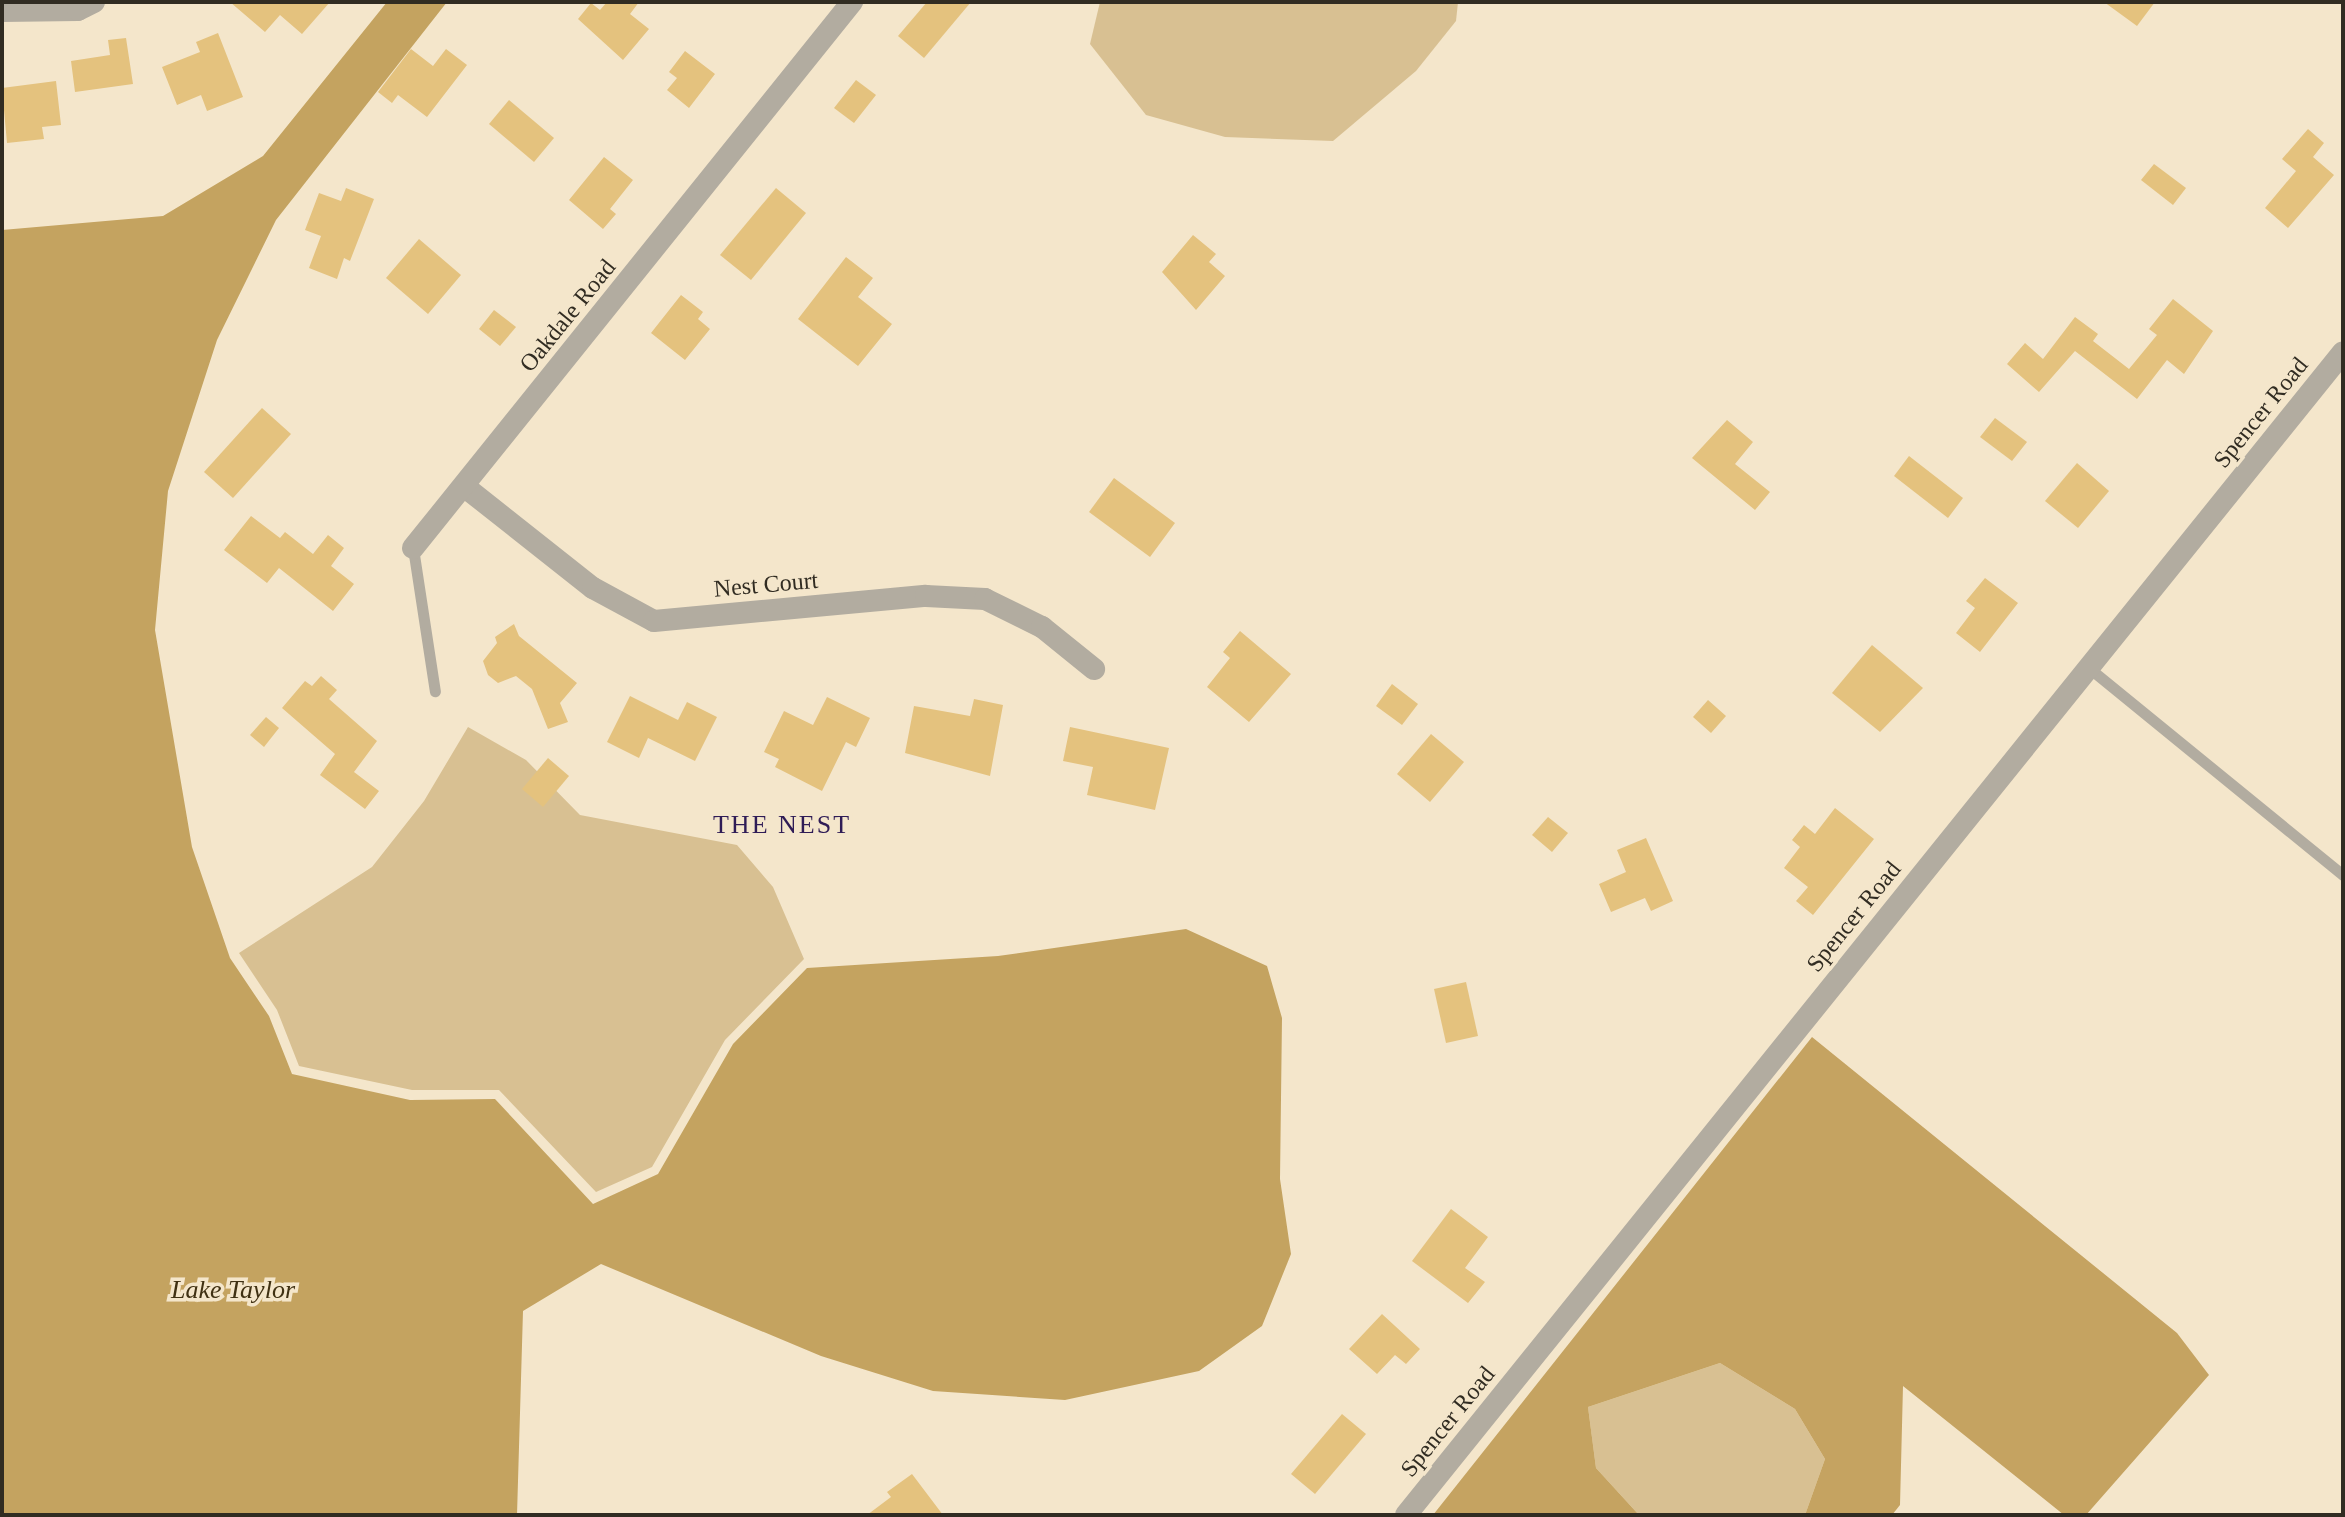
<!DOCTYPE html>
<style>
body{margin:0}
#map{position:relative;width:2345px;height:1517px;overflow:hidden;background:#f4e6cb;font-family:"Times New Roman",serif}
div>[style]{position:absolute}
.green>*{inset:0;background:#d8c092}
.forest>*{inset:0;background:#c5a361}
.water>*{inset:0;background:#c4a360}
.building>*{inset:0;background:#e4c27e}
.service>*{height:11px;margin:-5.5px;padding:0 5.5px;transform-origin:5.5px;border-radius:5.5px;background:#b2aca0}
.minor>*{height:22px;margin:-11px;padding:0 11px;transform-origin:11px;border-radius:11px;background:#b2aca0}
span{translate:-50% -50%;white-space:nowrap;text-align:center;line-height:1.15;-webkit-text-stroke:7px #f4e6cb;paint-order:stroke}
.street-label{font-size:24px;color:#312c22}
.neighbourhood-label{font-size:26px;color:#2f1c56;letter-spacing:2px}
.water-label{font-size:26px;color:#403113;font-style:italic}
.frame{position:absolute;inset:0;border:4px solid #312c22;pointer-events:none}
</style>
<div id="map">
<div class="green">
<div style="clip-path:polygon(1100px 2px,1458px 2px,1456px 21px,1416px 71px,1333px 141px,1225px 137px,1146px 115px,1090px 44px)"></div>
<div style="clip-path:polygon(468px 727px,526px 760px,580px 815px,737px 845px,773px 887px,804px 959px,725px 1040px,652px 1167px,596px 1192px,499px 1090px,412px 1090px,299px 1066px,277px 1010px,239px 953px,372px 867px,424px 801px)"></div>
<div style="clip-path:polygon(1720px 1363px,1795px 1409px,1825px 1459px,1805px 1515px,1639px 1515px,1596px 1468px,1588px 1407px)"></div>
</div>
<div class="forest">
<div style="clip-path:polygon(1812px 1037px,2177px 1333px,2209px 1375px,2086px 1515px,2064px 1515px,1903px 1386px,1900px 1505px,1892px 1515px,1805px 1515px,1825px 1459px,1795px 1409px,1720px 1363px,1588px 1407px,1596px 1468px,1639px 1515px,1433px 1515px)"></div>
</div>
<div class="water">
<div style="clip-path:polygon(387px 2px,447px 2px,276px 220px,217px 340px,168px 491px,155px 630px,192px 847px,230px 958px,269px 1016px,292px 1074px,410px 1100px,495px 1099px,593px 1204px,658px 1174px,733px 1044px,807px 968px,998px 956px,1186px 929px,1267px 966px,1282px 1018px,1280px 1179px,1291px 1254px,1262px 1326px,1199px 1371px,1065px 1400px,933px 1391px,821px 1356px,601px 1264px,523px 1311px,517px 1515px,2px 1515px,2px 230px,163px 216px,263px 156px)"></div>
</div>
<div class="building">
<div style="clip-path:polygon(230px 2px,330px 2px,302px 34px,280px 15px,265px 32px)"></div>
<div style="clip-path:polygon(607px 2px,639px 2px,630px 14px,649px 29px,623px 60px,578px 19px,591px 3px,600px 10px)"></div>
<div style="clip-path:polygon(927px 2px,971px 2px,924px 58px,898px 36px)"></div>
<div style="clip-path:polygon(2104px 2px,2155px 2px,2137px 26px)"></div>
<div style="clip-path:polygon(218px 33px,243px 97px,207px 111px,201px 95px,177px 105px,162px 67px,200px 52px,196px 42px)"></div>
<div style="clip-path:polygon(126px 38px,133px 84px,75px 92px,71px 61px,110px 55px,108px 40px)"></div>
<div style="clip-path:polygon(411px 49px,433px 66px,446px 49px,467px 65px,427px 117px,398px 95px,392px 103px,378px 92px)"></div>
<div style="clip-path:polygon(685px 51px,715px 74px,689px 108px,667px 90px,677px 78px,669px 72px)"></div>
<div style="clip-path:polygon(856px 80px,876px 95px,854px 123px,834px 108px)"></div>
<div style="clip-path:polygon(56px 81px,61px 125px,42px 127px,44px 139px,7px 143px,2px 88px)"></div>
<div style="clip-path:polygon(509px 100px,554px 138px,534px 162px,489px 124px)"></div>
<div style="clip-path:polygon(2308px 129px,2324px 143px,2313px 157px,2334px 175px,2288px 228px,2265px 208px,2296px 171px,2282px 159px)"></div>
<div style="clip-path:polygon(604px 157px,633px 180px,610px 209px,616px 214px,603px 229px,569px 200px)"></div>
<div style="clip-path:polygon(2154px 164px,2186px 188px,2173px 205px,2141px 180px)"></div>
<div style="clip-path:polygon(346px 188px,374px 199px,350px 261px,344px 258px,337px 279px,309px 268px,321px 236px,305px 230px,319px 193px,341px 201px)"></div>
<div style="clip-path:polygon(776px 188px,806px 213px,751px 280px,720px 255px)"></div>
<div style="clip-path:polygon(1193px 235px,1216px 254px,1209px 262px,1225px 276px,1196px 310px,1162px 272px)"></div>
<div style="clip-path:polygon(419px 239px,461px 275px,428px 314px,386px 278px)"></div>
<div style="clip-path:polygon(846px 257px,873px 278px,858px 297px,892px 324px,858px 366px,798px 319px)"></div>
<div style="clip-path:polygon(681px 295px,703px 312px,698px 319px,710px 329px,685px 360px,651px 333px)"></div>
<div style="clip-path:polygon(2173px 299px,2213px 331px,2184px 374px,2167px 360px,2137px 399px,2075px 351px,2039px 392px,2007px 364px,2025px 343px,2043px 359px,2075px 317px,2098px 334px,2093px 341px,2129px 369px,2157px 335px,2149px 329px)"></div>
<div style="clip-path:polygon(494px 310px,516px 327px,500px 346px,479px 329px)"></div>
<div style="clip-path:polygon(262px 408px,291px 434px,233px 498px,204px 472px)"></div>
<div style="clip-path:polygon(1995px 418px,2027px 442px,2012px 461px,1980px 437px)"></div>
<div style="clip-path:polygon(1727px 420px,1753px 442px,1735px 464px,1770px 492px,1755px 510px,1692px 458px)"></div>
<div style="clip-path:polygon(1909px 456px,1963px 498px,1948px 518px,1894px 476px)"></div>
<div style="clip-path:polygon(2077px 463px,2109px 491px,2078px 528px,2045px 501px)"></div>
<div style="clip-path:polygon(1114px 478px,1175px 523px,1150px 557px,1089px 512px)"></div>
<div style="clip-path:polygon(251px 516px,280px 538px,285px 532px,313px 554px,328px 535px,344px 548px,331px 566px,354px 584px,333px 611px,279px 568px,267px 583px,224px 550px)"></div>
<div style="clip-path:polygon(1985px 578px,2018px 603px,1980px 652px,1956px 633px,1975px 608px,1966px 601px)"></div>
<div style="clip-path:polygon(514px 624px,519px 636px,577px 683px,560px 703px,568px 722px,548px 729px,532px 689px,516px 676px,498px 683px,488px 675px,483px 661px,497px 643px,495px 637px)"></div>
<div style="clip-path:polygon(1240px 631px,1291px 674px,1249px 722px,1207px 687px,1230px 658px,1223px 652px)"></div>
<div style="clip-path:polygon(1872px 645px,1923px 688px,1880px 732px,1832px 693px)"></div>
<div style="clip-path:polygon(321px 676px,337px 690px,329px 699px,377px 741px,354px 772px,379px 791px,365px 809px,320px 775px,335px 754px,282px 708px,305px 681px,312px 686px)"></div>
<div style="clip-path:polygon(1392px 684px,1418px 704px,1402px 725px,1376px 706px)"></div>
<div style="clip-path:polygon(630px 696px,678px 720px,687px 702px,717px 717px,695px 761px,648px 738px,639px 758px,607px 742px)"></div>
<div style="clip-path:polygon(827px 697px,870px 718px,856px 747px,846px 742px,822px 791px,775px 767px,779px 759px,764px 752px,784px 711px,813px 725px)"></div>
<div style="clip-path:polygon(974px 699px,1003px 705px,990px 776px,905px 753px,914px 706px,970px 716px)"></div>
<div style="clip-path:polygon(1708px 700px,1726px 716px,1711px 733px,1693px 717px)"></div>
<div style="clip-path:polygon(266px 717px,279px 728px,264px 747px,250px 735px)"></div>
<div style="clip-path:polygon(1070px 727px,1169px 748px,1155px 810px,1087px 795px,1093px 767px,1063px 761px)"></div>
<div style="clip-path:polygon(1431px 734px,1464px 762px,1430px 802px,1397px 774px)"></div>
<div style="clip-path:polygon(548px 758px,569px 776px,543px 807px,522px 789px)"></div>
<div style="clip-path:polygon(1835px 808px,1874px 839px,1813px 915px,1796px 901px,1808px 887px,1784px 868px,1800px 847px,1792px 840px,1804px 825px,1815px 834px)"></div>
<div style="clip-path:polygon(1548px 817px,1568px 833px,1552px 852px,1532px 835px)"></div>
<div style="clip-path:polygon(1646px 838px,1673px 901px,1651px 911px,1645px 898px,1611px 912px,1599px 884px,1626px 872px,1617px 850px)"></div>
<div style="clip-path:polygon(1466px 982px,1478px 1036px,1446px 1043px,1434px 989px)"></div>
<div style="clip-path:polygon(1451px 1209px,1488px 1237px,1465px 1268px,1485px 1282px,1468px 1303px,1412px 1261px)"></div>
<div style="clip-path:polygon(1382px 1314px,1420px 1349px,1406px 1364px,1395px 1355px,1377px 1374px,1349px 1349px)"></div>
<div style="clip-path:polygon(1342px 1414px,1366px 1434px,1315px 1494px,1291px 1474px)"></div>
<div style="clip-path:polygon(912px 1474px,943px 1515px,867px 1515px,891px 1497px,887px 1492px)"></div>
</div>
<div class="service">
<div style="left:413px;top:548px;width:145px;rotate:81.3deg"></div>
<div style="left:2089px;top:668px;width:328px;rotate:39.2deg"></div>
</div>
<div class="minor">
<div style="left:2px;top:11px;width:76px;rotate:-0.8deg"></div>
<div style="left:78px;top:10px;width:18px;rotate:-27deg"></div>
<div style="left:465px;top:487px;width:163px;rotate:38.3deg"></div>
<div style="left:593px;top:588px;width:69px;rotate:28.4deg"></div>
<div style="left:654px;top:621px;width:273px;rotate:-5.3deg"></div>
<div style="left:926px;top:596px;width:59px;rotate:2.9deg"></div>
<div style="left:985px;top:599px;width:64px;rotate:26.2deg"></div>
<div style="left:1042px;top:627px;width:67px;rotate:38.9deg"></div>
<div style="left:413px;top:548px;width:701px;rotate:-51.2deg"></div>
<div style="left:1406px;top:1515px;width:1493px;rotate:-51.14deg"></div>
</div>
<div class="street-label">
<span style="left:568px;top:316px;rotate:-51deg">Oakdale Road</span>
<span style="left:2261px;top:413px;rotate:-51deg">Spencer Road</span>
<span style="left:766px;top:585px;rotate:-5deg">Nest Court</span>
<span style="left:1854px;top:917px;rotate:-51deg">Spencer Road</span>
<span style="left:1448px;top:1422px;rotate:-51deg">Spencer Road</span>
</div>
<div class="neighbourhood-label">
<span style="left:782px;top:825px">THE NEST</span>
</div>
<div class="water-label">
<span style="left:233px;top:1290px">Lake Taylor</span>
</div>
<div class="frame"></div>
</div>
